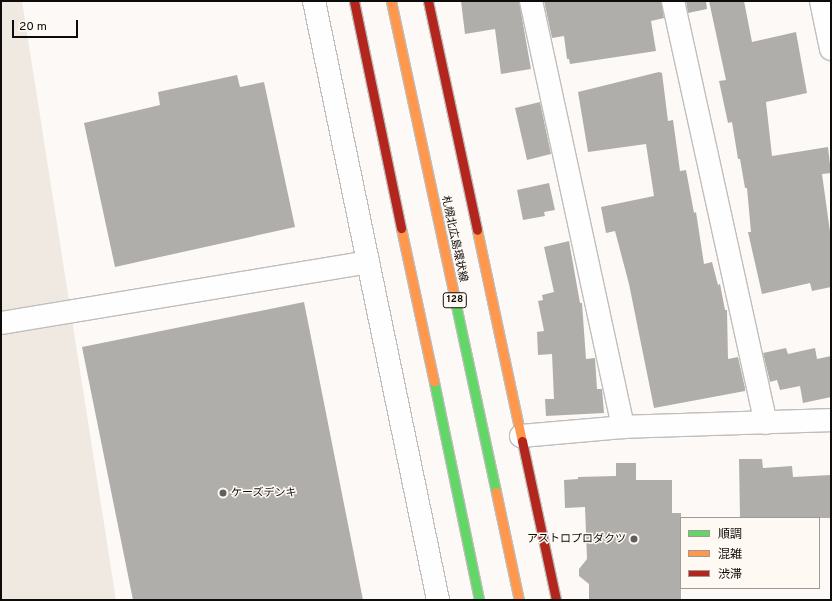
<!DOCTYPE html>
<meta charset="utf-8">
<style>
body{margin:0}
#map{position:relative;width:832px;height:601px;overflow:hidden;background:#fcf9f6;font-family:Overpass,"Noto Sans JP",sans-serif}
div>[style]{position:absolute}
.built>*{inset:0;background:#f0e9e1}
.building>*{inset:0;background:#b0aeab}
.roads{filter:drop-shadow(1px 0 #c0bebc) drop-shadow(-1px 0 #c0bebc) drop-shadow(0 1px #c0bebc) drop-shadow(0 -1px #c0bebc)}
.street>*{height:22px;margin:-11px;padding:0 11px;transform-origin:11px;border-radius:11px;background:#fffefe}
.fast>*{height:9px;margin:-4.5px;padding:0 4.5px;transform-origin:4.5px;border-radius:4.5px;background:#63d668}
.slow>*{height:9px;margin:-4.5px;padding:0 4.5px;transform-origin:4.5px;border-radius:4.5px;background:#ff974d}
.jam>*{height:9px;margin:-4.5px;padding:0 4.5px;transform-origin:4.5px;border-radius:4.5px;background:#b3261e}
.dots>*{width:11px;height:11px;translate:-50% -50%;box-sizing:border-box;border:2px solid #fff9f3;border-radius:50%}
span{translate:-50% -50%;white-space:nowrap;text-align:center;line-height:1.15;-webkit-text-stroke:3px #fff9f3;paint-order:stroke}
.shield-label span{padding:1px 3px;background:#fff9f3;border:1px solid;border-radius:3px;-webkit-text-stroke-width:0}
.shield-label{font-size:10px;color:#0e0c0a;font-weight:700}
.street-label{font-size:11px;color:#0e0c0a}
.poi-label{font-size:11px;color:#0e0c0a}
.left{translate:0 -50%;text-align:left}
.right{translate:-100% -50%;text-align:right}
.frame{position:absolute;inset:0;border:2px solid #0e0c0a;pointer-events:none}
.legend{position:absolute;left:680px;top:517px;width:140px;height:72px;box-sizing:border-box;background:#fff9f3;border:1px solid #9f9a96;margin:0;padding:5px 7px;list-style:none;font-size:12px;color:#0e0c0a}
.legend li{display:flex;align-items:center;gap:8px;height:20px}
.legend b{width:20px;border:1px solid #9f9a96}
.scale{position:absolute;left:12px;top:20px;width:66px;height:18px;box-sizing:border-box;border:2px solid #0e0c0a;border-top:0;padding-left:5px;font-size:12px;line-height:14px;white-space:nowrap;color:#0e0c0a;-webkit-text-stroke:3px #fff9f3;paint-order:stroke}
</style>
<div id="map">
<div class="built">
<div style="clip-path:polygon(1px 1px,22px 1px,116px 600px,1px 600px)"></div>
</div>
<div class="building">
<div style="clip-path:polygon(461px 1px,519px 1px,531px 69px,501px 74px,495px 29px,465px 34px)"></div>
<div style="clip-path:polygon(544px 1px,661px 1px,664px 18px,651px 21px,656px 51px,570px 64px,569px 59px,567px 59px,564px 36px,552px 38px)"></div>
<div style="clip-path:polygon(686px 1px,706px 1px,707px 9px,688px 13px)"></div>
<div style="clip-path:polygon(709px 1px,744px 1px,752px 42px,796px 32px,807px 93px,766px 102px,772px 156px,828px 147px,831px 173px,822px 174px,831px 239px,831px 287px,812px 291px,810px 283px,762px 294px,748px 232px,751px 232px,747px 188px,745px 188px,740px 159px,738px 159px,732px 122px,728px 123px,719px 81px,726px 80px)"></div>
<div style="clip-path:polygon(659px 72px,662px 73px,668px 121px,673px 120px,680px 171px,686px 170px,694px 213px,696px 212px,704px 264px,712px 262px,718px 285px,720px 284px,725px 310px,727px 310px,728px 359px,738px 357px,745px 388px,745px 391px,654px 408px,629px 284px,615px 231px,606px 233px,601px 207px,654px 196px,646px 144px,588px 152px,578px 92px)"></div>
<div style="clip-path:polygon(237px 75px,240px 87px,264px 82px,295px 227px,115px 267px,84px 123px,160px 105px,158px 92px)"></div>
<div style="clip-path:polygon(540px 102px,551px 154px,527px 160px,515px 108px)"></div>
<div style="clip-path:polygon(549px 183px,555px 210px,544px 212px,545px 216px,523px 220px,517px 190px)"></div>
<div style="clip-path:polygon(569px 241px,580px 303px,582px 303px,586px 359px,595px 358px,597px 389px,602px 389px,604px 413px,546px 416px,545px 399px,554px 399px,552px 354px,538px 355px,537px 332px,544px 331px,538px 301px,543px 300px,542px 295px,554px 292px,544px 247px)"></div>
<div style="clip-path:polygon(304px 302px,363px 600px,133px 600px,82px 347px)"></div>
<div style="clip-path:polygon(786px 348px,788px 354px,815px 348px,817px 359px,831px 356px,831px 397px,803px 403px,800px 386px,780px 390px,777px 380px,770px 382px,763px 353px)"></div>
<div style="clip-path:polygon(739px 459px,762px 459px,763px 468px,792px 466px,793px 477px,831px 475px,831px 518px,740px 518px)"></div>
<div style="clip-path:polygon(616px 463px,636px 463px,636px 480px,672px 480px,672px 513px,681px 513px,681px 600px,589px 600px,589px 584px,579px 576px,579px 569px,587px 559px,585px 507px,565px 508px,564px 480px,578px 479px,578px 477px,616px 476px)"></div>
</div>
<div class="roads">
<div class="street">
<div style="left:314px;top:1px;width:612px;rotate:78.3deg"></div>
<div style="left:531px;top:1px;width:436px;rotate:77.8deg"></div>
<div style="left:673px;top:1px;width:432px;rotate:77.6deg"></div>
<div style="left:821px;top:1px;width:49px;rotate:78.2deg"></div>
<div style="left:1px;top:323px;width:372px;rotate:-9.4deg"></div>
<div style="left:521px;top:436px;width:102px;rotate:-5deg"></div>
<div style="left:623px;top:427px;width:208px;rotate:-1.9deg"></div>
</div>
<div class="fast">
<div style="left:454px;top:296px;width:200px;rotate:77.9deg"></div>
<div style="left:434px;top:382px;width:223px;rotate:78.3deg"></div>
</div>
<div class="slow">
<div style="left:391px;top:1px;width:302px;rotate:77.9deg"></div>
<div style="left:401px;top:228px;width:157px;rotate:77.9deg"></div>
<div style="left:477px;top:230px;width:216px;rotate:78deg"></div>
<div style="left:496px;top:492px;width:110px;rotate:78deg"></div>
</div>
<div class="jam">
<div style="left:354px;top:1px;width:232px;rotate:78.3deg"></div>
<div style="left:428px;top:1px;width:234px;rotate:77.9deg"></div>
<div style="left:522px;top:441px;width:163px;rotate:77.9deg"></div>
</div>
</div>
<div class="dots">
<div style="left:223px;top:493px;background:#615f5d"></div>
<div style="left:634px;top:539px;background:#615f5d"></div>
</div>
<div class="shield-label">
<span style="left:455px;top:300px">128</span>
</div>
<div class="street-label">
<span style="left:454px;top:239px;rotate:78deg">札幌北広島環状線</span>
</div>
<div class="poi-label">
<span class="left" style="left:231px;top:493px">ケーズデンキ</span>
<span class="right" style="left:626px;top:539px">アストロプロダクツ</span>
</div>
<div class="frame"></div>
<ul class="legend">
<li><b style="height:5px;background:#63d668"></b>順調</li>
<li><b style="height:5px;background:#ff974d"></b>混雑</li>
<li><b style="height:5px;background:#b3261e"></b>渋滞</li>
</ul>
<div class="scale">20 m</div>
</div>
